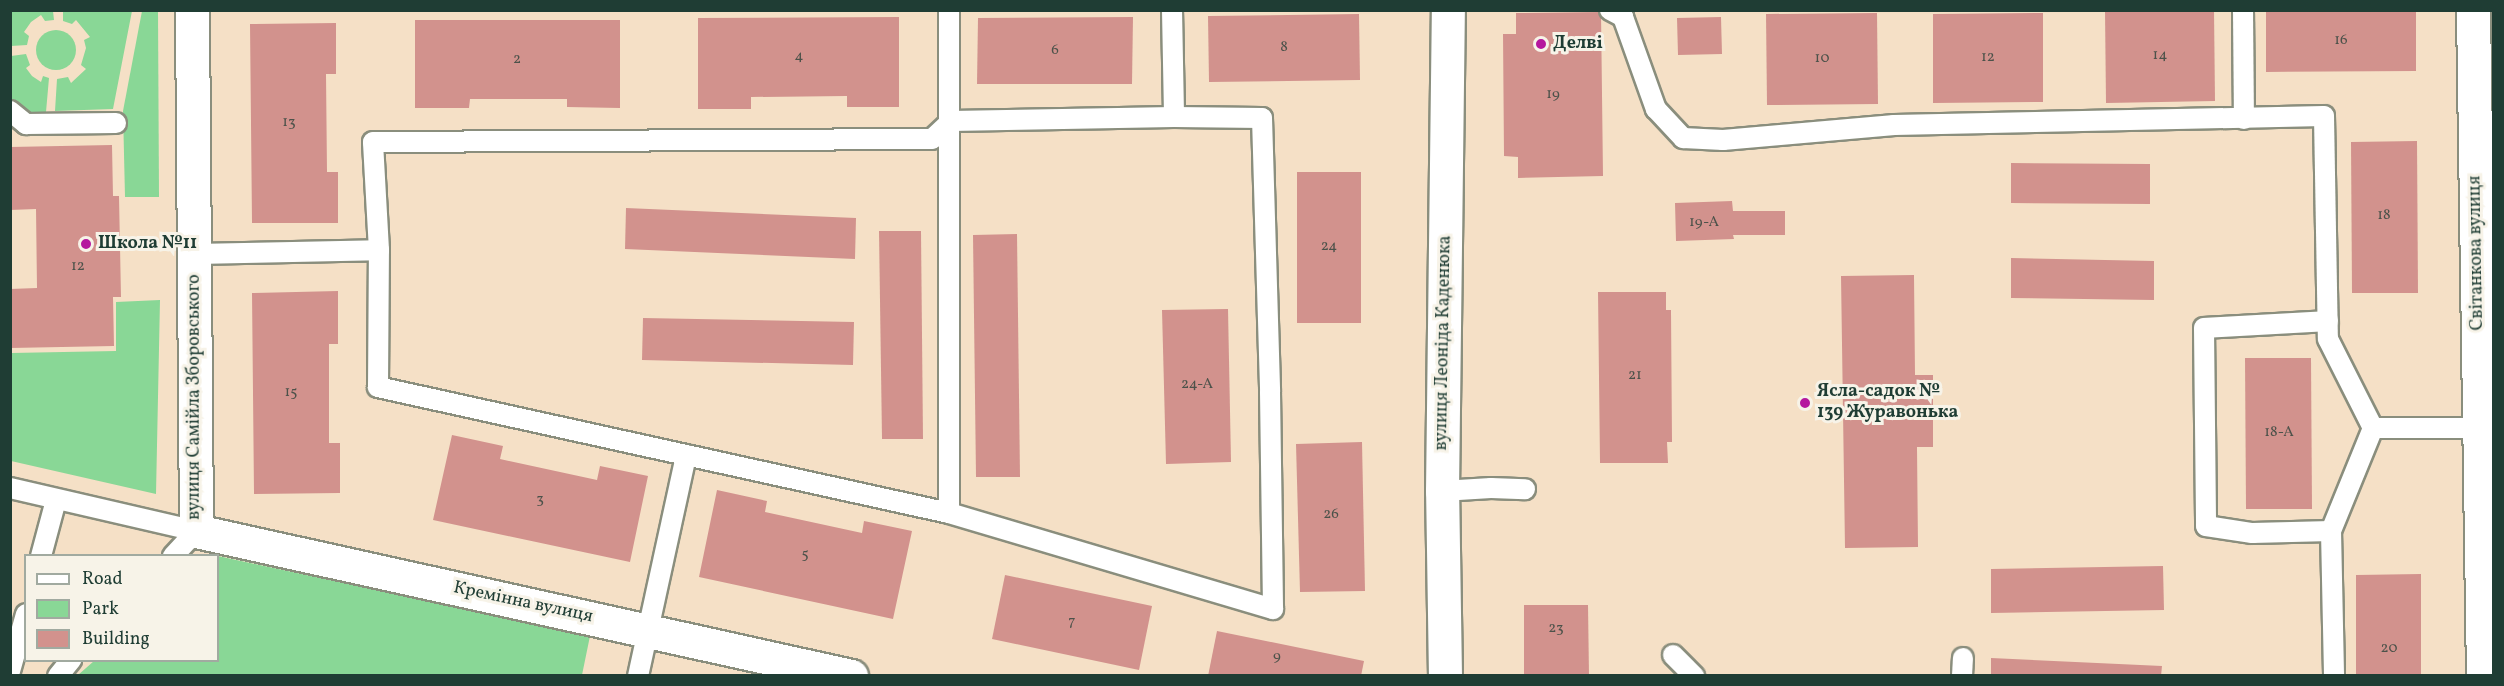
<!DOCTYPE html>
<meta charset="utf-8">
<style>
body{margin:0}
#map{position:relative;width:2504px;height:686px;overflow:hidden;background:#f5e0c6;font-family:Vollkorn,serif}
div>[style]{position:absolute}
.green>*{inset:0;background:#89d796}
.round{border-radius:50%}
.building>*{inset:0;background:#d2928d}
.roads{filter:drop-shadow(2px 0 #8a8e7d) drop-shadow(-2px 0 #8a8e7d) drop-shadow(0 2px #8a8e7d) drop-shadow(0 -2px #8a8e7d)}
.lane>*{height:20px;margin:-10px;padding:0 10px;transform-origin:10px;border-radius:10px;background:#fff}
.street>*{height:33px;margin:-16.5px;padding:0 16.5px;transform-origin:16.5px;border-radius:16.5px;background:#fff}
.dots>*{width:16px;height:16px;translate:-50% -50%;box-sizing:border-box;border:3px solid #f7f3e8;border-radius:50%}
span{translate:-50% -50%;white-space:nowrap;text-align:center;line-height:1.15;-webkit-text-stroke:6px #f7f3e8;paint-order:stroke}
.number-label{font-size:15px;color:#4c524a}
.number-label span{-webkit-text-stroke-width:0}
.poi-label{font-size:18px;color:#1f3d34;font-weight:700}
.left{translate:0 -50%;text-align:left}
.street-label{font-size:18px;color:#1f3d34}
.frame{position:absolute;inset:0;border:12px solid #1f3d34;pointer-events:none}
.legend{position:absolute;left:24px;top:554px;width:195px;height:108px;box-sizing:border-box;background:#f7f3e8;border:2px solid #a1aaa0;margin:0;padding:8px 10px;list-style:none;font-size:18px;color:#1f3d34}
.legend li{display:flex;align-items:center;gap:12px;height:30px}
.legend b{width:30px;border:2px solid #a1aaa0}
</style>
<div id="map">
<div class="green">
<div style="clip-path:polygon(11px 10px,53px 11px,54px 20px,45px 21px,41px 15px,31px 22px,24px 32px,29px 36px,27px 45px,11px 46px)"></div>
<div style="clip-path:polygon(63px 11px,132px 11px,113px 109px,55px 111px,57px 79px,68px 77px,71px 83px,86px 69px,81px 65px,86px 48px,84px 40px,90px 37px,76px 20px,72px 24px,63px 21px)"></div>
<div style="clip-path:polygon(142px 11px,158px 11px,159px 197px,125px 197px,123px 111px)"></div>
<div class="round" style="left:36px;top:30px;width:40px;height:40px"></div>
<div style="clip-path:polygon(26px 54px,30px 65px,26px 68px,32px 76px,41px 82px,43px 76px,49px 78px,46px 112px,25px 112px,11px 99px,11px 56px)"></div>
<div style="clip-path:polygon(160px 300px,156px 494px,11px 461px,11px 353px,116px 351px,116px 302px)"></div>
<div style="clip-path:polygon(218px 556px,590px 636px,582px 675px,78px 675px,94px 661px,218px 660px)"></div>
</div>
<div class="building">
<div style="clip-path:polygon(2203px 10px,2214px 10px,2215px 101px,2106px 103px,2105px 11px)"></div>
<div style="clip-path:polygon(2266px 10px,2416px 10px,2416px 71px,2266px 72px)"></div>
<div style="clip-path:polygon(1601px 12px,1603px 176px,1518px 178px,1518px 157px,1504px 156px,1503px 34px,1516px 34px,1516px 13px)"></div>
<div style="clip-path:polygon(1877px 13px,1878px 104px,1767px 105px,1766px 14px)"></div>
<div style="clip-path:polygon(2043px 13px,2043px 102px,1933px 103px,1933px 14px)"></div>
<div style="clip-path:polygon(1359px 14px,1360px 80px,1209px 82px,1208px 16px)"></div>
<div style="clip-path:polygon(899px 17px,899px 107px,847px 107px,847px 96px,751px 97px,751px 109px,698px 109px,698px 18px)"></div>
<div style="clip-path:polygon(1133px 17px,1132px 84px,977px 84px,978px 18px)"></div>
<div style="clip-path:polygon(1721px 17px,1722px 54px,1678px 55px,1677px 18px)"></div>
<div style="clip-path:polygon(415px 20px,620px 20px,620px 108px,567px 107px,567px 99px,470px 99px,469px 108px,415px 108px)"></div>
<div style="clip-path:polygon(336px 23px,336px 74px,326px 74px,327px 172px,338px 172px,338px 223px,252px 223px,250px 24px)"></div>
<div style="clip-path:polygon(2417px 141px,2418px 293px,2352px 293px,2351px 142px)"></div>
<div style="clip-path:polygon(112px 145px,113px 196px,119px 196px,121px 297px,113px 297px,114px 346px,10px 348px,10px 289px,37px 288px,36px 209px,10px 210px,10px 147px)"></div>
<div style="clip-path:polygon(2011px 163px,2150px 164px,2150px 204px,2011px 203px)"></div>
<div style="clip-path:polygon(1297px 172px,1361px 172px,1361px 323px,1297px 323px)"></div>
<div style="clip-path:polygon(1732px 201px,1733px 211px,1785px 211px,1785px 235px,1733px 235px,1734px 239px,1676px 241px,1675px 203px)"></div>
<div style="clip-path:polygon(626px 208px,856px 218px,855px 259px,625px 249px)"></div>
<div style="clip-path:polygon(879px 231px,921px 231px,923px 439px,882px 439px)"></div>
<div style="clip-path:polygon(1017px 234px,1020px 477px,976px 477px,973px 235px)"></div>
<div style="clip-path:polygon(2011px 258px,2154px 261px,2154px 300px,2011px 298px)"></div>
<div style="clip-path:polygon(1914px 275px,1915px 375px,1933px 375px,1933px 447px,1917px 447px,1918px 547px,1845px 548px,1841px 276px)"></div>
<div style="clip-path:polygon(338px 291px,338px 344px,329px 344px,329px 443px,340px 443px,340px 493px,254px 494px,252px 293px)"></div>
<div style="clip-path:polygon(1598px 292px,1666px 292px,1666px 310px,1671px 310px,1672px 442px,1667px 442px,1668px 463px,1600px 463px)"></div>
<div style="clip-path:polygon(1228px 309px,1231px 462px,1166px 464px,1162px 310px)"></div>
<div style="clip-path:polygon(643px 318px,854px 322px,853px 365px,642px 360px)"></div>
<div style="clip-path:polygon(2245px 358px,2311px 358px,2312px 509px,2246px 509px)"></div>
<div style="clip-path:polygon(452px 435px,503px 446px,500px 459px,597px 480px,600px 466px,648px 476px,630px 562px,433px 520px)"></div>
<div style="clip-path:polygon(1362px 442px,1365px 591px,1300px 592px,1296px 444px)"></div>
<div style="clip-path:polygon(717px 490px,767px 501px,765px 512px,862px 533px,864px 521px,912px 531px,893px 619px,699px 577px)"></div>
<div style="clip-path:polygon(2163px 566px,2164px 610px,1991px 613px,1991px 569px)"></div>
<div style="clip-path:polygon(2421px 574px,2421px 676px,2356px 676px,2356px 575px)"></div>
<div style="clip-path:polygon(1005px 575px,1152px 606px,1139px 670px,992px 639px)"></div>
<div style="clip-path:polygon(1524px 605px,1588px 605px,1589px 676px,1524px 676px)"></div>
<div style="clip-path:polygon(1217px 631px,1364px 661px,1361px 676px,1208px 676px)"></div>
<div style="clip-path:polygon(1991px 658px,2162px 666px,2161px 676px,1991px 676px)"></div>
</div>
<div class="roads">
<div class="lane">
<div style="left:1172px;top:10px;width:107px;rotate:88.9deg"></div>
<div style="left:1610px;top:10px;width:15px;rotate:28deg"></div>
<div style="left:1623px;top:17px;width:98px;rotate:70.3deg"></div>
<div style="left:1656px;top:109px;width:40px;rotate:47deg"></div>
<div style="left:1683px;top:138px;width:40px;rotate:2.9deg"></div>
<div style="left:1723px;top:140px;width:172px;rotate:-5deg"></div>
<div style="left:1894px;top:125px;width:430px;rotate:-1.2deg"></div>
<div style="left:2324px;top:116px;width:223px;rotate:89deg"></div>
<div style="left:2328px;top:339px;width:100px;rotate:63.2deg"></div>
<div style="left:2373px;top:428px;width:111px;rotate:112.2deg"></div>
<div style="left:2331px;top:531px;width:145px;rotate:88.8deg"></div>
<div style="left:2243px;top:10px;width:109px;rotate:89.5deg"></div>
<div style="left:10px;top:111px;width:21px;rotate:39deg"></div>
<div style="left:26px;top:124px;width:90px;rotate:-0.6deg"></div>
<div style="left:1174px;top:117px;width:88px;rotate:0.7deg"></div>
<div style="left:1262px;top:118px;width:274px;rotate:88.3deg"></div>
<div style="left:1270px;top:392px;width:217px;rotate:89.2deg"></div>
<div style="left:1273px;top:609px;width:338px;rotate:-163.5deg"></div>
<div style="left:949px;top:513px;width:585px;rotate:-167.56deg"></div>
<div style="left:378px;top:387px;width:137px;rotate:-89.6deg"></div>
<div style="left:379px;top:250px;width:108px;rotate:-93.2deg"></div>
<div style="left:373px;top:142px;width:559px;rotate:-0.31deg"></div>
<div style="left:932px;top:139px;width:26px;rotate:-43deg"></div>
<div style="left:951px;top:121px;width:223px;rotate:-1deg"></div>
<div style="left:194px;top:254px;width:185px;rotate:-1.2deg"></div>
<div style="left:2328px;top:321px;width:124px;rotate:176.8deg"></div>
<div style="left:2204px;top:328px;width:198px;rotate:89.4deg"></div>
<div style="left:2206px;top:526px;width:47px;rotate:8.7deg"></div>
<div style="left:2252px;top:533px;width:79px;rotate:-1.5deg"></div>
<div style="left:2373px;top:428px;width:106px"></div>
<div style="left:10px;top:488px;width:191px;rotate:13deg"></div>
<div style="left:1442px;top:491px;width:49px;rotate:-3.5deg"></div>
<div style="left:1491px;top:488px;width:34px;rotate:2deg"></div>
<div style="left:949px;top:513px;width:503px;rotate:-90deg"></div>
<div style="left:41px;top:556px;width:58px;rotate:-75deg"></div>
<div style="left:173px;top:556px;width:34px;rotate:-47deg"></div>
<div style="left:1673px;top:655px;width:30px;rotate:45deg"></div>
<div style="left:10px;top:671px;width:59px;rotate:-74.3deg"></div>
<div style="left:58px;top:676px;width:21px;rotate:-51deg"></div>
<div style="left:638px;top:676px;width:226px;rotate:-77.7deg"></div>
<div style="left:1962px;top:676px;width:18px;rotate:-87deg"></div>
</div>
<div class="street">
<div style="left:192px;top:10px;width:521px;rotate:89.56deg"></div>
<div style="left:196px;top:531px;width:671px;rotate:12.48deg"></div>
<div style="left:2473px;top:10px;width:666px;rotate:89.14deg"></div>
<div style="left:1445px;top:676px;width:185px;rotate:-90.9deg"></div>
<div style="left:1442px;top:491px;width:481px;rotate:-89.3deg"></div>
</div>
</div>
<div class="dots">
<div style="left:1541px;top:44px;background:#b5179e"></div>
<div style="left:86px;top:244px;background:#b5179e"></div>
<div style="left:1805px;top:403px;background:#b5179e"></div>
</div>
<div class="number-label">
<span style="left:2341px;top:41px">16</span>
<span style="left:1284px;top:48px">8</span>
<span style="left:1055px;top:51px">6</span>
<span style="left:2160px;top:56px">14</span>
<span style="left:799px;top:57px">4</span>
<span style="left:1988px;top:58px">12</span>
<span style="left:1822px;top:59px">10</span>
<span style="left:517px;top:60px">2</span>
<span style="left:1553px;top:95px">19</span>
<span style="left:289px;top:123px">13</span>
<span style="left:2384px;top:216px">18</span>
<span style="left:1704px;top:223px">19-А</span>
<span style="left:1329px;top:247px">24</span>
<span style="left:78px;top:267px">12</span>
<span style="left:1635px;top:376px">21</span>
<span style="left:1197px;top:385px">24-А</span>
<span style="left:291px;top:393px">15</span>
<span style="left:2279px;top:433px">18-А</span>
<span style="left:540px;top:500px">3</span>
<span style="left:1331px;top:515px">26</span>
<span style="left:805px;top:555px">5</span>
<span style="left:1072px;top:622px">7</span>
<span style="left:1556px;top:629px">23</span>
<span style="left:2389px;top:649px">20</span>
<span style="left:1277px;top:657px">9</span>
</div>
<div class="poi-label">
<span class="left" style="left:1553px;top:44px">Делві</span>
<span class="left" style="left:98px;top:244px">Школа №11</span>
<span class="left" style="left:1817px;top:403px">Ясла-садок №<br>139 Журавонька</span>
</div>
<div class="street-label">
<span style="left:2477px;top:253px;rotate:-91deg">Світанкова вулиця</span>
<span style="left:1444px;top:343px;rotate:-89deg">вулиця Леоніда Каденюка</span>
<span style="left:195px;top:397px;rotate:-90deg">вулиця Самійла Зборовського</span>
<span style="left:523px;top:603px;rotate:12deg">Кремінна вулиця</span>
</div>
<div class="frame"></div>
<ul class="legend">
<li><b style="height:8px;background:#fff"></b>Road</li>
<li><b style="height:16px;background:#89d796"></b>Park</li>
<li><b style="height:16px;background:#d2928d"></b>Building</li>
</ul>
</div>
